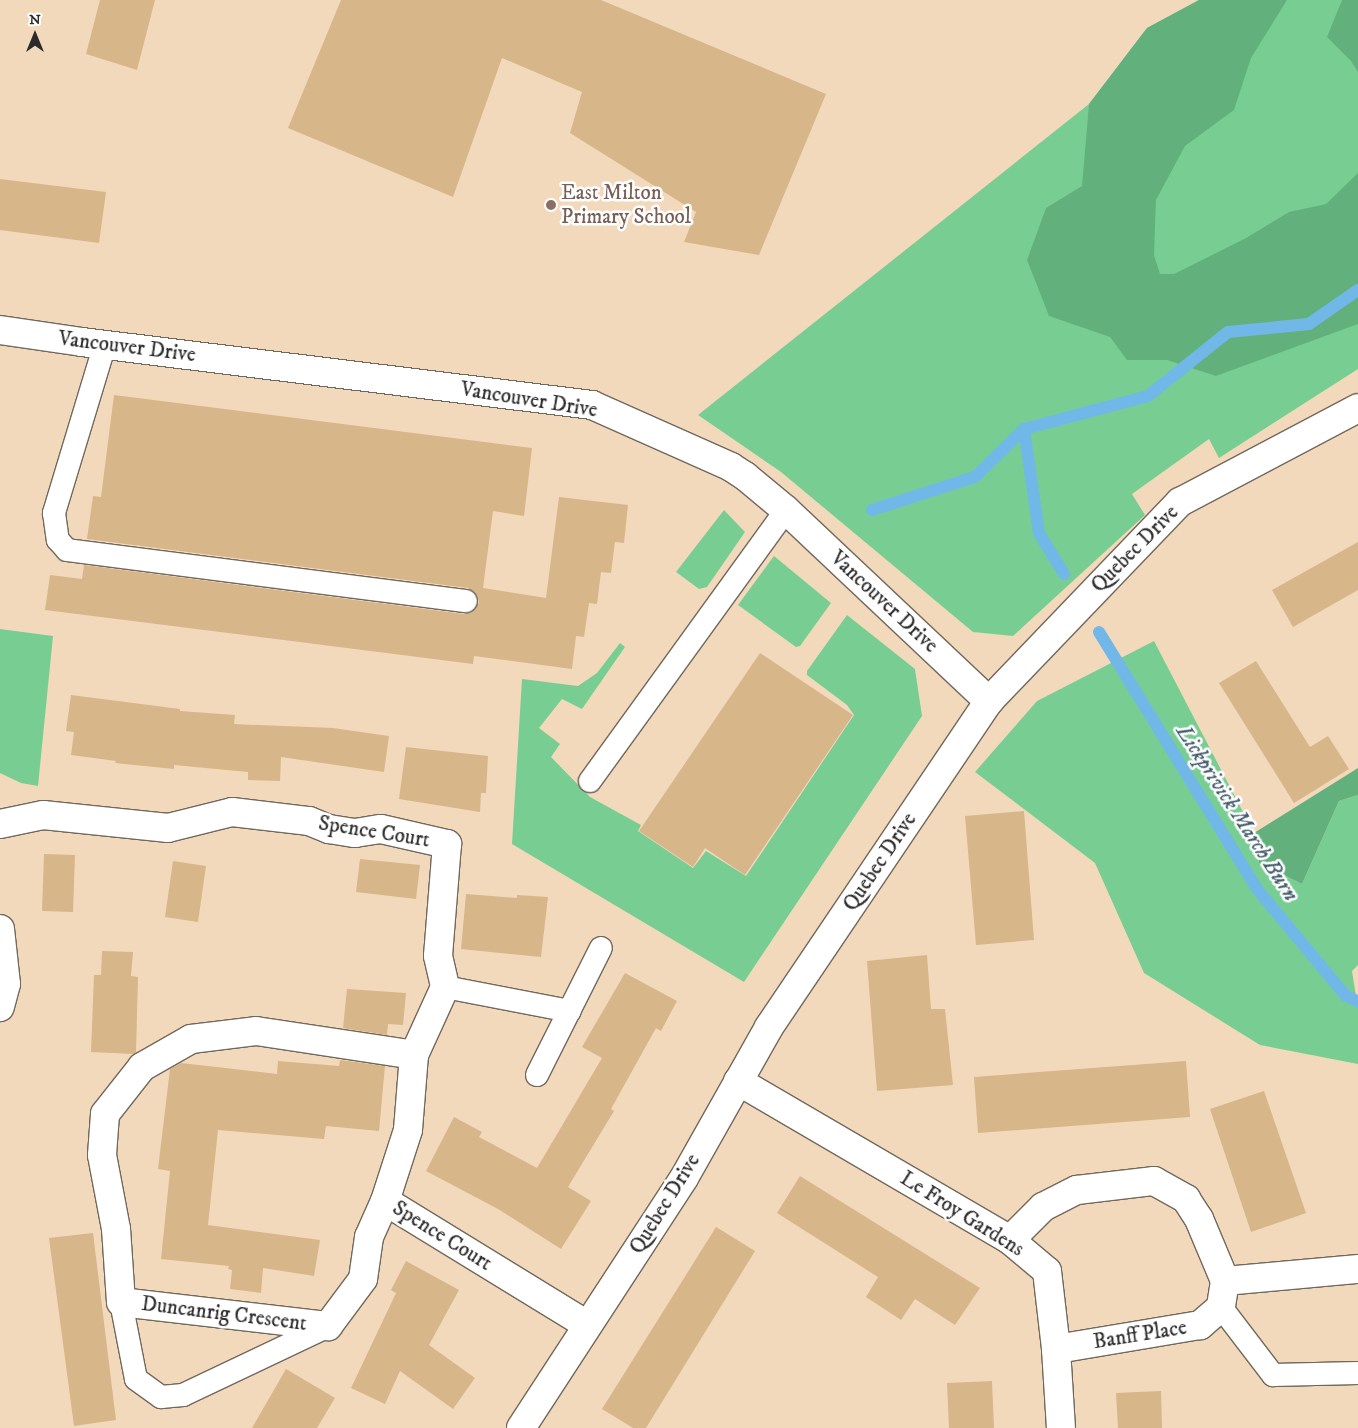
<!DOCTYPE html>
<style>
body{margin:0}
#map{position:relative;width:1358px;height:1428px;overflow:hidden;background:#f3d9bb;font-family:"IM FELL DW Pica",serif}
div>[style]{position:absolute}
.green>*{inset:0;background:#78ce92}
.forest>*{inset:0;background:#62b17c}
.stream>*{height:12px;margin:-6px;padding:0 6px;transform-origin:6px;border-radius:6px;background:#71b8e8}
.building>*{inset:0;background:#d7b689}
.roads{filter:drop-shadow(1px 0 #71685d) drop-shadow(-1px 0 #71685d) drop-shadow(0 1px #71685d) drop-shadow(0 -1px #71685d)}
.service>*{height:22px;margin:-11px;padding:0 11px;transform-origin:11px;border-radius:11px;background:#fff}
.minor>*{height:28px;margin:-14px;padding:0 14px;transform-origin:14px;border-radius:14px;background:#fff}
.dots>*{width:14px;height:14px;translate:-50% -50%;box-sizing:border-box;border:2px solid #fff;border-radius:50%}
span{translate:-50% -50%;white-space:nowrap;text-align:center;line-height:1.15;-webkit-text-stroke:5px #fff;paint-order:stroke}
.education-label{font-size:21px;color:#785e54}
.left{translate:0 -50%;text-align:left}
.street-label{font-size:21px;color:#2b2b2b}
.water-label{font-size:22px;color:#445c6d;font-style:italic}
.north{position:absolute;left:10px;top:10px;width:50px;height:50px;-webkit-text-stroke:4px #fff;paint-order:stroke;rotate:0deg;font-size:14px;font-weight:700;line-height:20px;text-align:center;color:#2b2b2b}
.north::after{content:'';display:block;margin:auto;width:18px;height:22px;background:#2b2b2b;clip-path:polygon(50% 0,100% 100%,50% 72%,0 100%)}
</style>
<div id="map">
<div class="green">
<div style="clip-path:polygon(1199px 0,1358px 0,1358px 369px,1219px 458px,1209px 439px,1132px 494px,1145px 515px,1013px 636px,973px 632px,781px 472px,698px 415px,1089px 104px,1147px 28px)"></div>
<div style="clip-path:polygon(724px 510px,745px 532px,707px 587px,699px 589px,676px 572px)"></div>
<div style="clip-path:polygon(774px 556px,831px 603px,800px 646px,796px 647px,738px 605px)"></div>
<div style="clip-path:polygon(847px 615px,915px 669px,922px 716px,744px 982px,512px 844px,522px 679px,578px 686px,597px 673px,620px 643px,625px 647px,582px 709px,562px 699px,539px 728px,560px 744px,551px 757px,590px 797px,641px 825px,638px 831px,693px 868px,706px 851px,746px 876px,854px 715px,847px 705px,807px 675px,807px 671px)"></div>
<div style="clip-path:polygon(0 629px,53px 636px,38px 786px,21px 783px,0 773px)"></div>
<div style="clip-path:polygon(1154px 641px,1254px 833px,1259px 863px,1302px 884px,1339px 801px,1358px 795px,1358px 965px,1352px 971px,1358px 1008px,1358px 1064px,1260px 1045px,1144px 973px,1095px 863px,975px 772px,1037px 701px)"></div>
</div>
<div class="forest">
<div style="clip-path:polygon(1199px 0,1287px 0,1251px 58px,1234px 110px,1185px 146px,1156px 200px,1154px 255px,1160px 274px,1174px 274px,1246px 238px,1289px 212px,1326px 204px,1358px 173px,1358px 324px,1216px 376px,1167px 360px,1127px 360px,1110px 337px,1049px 316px,1027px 260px,1046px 208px,1082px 186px,1089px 104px,1147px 28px)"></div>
<div style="clip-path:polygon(1342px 0,1358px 0,1358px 72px,1351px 61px,1327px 37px)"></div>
<div style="clip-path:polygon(1358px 768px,1358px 795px,1339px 801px,1302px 884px,1259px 863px,1254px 833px)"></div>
</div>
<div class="stream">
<div style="left:1024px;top:429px;width:105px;rotate:81.8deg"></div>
<div style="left:1039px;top:533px;width:48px;rotate:58.6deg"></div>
<div style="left:872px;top:510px;width:108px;rotate:-17.8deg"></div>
<div style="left:975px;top:477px;width:69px;rotate:-44.4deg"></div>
<div style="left:1024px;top:429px;width:128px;rotate:-14.9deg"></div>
<div style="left:1148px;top:396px;width:102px;rotate:-38.7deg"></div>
<div style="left:1228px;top:332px;width:81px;rotate:-5.6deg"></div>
<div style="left:1309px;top:324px;width:60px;rotate:-34.8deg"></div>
<div style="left:1099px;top:632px;width:302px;rotate:58.4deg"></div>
<div style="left:1257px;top:889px;width:138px;rotate:50.3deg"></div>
<div style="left:1345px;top:995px;width:15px;rotate:28deg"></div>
</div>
<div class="building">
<div style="clip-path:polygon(100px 0,155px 0,137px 70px,86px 54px)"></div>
<div style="clip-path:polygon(341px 0,601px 0,826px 94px,759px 255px,684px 242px,696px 212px,570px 133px,582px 92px,502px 58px,453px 197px,288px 128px)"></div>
<div style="clip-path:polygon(0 179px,106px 192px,99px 243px,0 230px)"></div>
<div style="clip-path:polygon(114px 395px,532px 448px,524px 516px,493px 511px,483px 588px,546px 598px,559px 497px,628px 505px,624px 543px,615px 542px,611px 573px,601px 572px,597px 604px,589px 603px,584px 637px,576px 636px,572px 669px,474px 656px,473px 664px,45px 610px,50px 575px,82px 579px,84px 565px,464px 614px,471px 613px,479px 603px,478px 596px,468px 588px,87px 539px,93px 496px,101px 497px)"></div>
<div style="clip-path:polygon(1358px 542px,1358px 590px,1293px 627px,1272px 590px)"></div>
<div style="clip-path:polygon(760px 653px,853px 715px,745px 875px,705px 848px,693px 867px,639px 831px)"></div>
<div style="clip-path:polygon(1256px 661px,1310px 747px,1328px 736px,1349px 769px,1294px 803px,1219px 683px)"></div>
<div style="clip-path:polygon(71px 695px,180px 709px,180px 711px,235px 715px,234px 724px,333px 728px,389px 736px,384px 772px,281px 757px,280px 781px,248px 780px,248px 772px,174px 765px,174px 769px,115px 763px,116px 761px,71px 755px,74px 732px,66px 731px)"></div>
<div style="clip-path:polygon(406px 747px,488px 756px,486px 793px,481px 793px,480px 812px,399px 799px)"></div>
<div style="clip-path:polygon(1024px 811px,1034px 940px,976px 945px,965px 816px)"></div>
<div style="clip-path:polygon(44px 854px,75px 855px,73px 912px,42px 911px)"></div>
<div style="clip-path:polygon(360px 859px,420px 865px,416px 899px,356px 892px)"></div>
<div style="clip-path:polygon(173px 861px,206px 866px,198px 922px,165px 917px)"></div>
<div style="clip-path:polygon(466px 894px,517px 898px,517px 895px,548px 897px,541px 957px,461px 949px)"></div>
<div style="clip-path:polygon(102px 951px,133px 952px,131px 976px,138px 977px,136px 1053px,134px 1054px,91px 1052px,94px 975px,101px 975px)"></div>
<div style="clip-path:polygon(927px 955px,931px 1009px,945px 1009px,953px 1085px,877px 1091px,867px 961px)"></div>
<div style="clip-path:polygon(625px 973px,677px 1001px,661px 1031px,656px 1028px,611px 1109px,614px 1111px,568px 1187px,591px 1201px,561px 1249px,498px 1209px,426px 1171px,454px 1117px,482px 1132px,479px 1137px,537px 1168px,602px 1058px,582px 1047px)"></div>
<div style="clip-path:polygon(347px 989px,406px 993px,403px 1025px,388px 1024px,387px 1035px,343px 1028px)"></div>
<div style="clip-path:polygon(340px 1060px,385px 1066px,379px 1131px,326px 1126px,324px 1139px,218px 1130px,208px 1225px,320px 1240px,314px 1276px,263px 1268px,261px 1293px,230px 1289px,232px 1270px,228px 1269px,229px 1266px,161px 1259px,170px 1171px,158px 1169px,170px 1069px,181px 1063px,277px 1074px,278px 1061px,339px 1066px)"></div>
<div style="clip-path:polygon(1186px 1061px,1190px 1117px,978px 1133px,974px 1077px)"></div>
<div style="clip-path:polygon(1264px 1091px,1306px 1213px,1251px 1232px,1210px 1109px)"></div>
<div style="clip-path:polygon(800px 1176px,980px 1288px,955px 1325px,915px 1299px,901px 1320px,866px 1297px,878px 1277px,777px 1213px)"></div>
<div style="clip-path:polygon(716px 1227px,755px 1251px,646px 1428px,633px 1428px,602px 1409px)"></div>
<div style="clip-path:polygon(93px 1233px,116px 1420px,74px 1426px,49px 1238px)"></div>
<div style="clip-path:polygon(406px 1261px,459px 1290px,429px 1345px,475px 1378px,453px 1409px,400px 1371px,385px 1404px,351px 1388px,396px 1293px,391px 1290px)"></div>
<div style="clip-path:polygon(286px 1369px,335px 1398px,317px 1428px,252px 1428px)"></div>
<div style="clip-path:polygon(992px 1381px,994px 1428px,949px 1428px,947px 1383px)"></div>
<div style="clip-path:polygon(1161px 1391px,1162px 1428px,1118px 1428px,1116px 1393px)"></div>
</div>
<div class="roads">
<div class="service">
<div style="left:105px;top:344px;width:177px;rotate:106.8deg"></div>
<div style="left:54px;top:513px;width:27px;rotate:82deg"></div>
<div style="left:58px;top:540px;width:13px;rotate:48deg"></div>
<div style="left:67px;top:550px;width:402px;rotate:7.3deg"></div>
<div style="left:590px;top:781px;width:334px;rotate:-54.1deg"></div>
<div style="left:445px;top:987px;width:127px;rotate:10.9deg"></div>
<div style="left:537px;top:1075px;width:142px;rotate:-63.3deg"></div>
<div style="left:121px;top:1302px;width:78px;rotate:79deg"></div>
<div style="left:136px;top:1379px;width:31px;rotate:36deg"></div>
<div style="left:161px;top:1397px;width:22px;rotate:-5deg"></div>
<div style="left:183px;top:1395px;width:161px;rotate:-25.4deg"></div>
<div style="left:1221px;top:1307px;width:86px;rotate:52.6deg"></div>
<div style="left:1273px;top:1375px;width:85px;rotate:-1.3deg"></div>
</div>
<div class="minor">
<div style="left:0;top:330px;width:83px;rotate:8.3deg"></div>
<div style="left:82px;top:342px;width:514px;rotate:7.04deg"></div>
<div style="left:592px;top:405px;width:152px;rotate:24deg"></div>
<div style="left:731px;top:467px;width:17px;rotate:33deg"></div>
<div style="left:745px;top:476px;width:53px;rotate:39.7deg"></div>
<div style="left:786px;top:510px;width:279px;rotate:43.3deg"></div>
<div style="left:0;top:824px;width:44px;rotate:-11.8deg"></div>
<div style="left:43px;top:815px;width:126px;rotate:5.9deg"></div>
<div style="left:168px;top:828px;width:66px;rotate:-14deg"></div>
<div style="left:232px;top:812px;width:78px;rotate:6.7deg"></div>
<div style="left:309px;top:821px;width:22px;rotate:22deg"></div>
<div style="left:329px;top:829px;width:26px;rotate:9deg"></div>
<div style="left:355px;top:833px;width:26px;rotate:-9deg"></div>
<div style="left:381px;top:829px;width:68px;rotate:12.8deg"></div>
<div style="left:447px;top:844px;width:112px;rotate:94.6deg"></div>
<div style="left:438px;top:956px;width:32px;rotate:77deg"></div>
<div style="left:445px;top:987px;width:75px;rotate:114.5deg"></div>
<div style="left:414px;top:1055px;width:75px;rotate:94.6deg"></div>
<div style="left:408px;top:1130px;width:75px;rotate:107.9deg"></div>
<div style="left:385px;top:1201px;width:237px;rotate:31.5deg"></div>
<div style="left:0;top:929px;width:55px;rotate:83.8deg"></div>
<div style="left:6px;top:984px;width:24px;rotate:105deg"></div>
<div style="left:738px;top:1081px;width:315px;rotate:30.3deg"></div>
<div style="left:1010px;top:1240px;width:48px;rotate:40deg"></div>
<div style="left:1047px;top:1271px;width:79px;rotate:83.4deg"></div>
<div style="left:1056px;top:1349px;width:79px;rotate:86.4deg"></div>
<div style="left:385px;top:1201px;width:39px;rotate:114deg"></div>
<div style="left:369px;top:1237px;width:42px;rotate:98.1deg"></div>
<div style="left:363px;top:1279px;width:59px;rotate:126.7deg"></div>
<div style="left:328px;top:1326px;width:208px;rotate:-173.4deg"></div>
<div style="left:121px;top:1302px;width:73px;rotate:-93.9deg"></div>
<div style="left:116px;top:1229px;width:75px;rotate:-100.7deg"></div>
<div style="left:102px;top:1155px;width:41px;rotate:-85.8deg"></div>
<div style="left:105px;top:1114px;width:60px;rotate:-51.8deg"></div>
<div style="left:142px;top:1067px;width:56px;rotate:-29.7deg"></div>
<div style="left:191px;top:1039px;width:65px;rotate:-7deg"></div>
<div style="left:256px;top:1031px;width:160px;rotate:8.6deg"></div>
<div style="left:1010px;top:1240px;width:47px;rotate:-45deg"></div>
<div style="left:1043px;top:1207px;width:38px;rotate:-27deg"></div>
<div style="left:1077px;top:1190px;width:78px;rotate:-6.7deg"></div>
<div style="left:1154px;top:1181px;width:37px;rotate:29deg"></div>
<div style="left:1186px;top:1199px;width:24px;rotate:57deg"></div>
<div style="left:1199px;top:1219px;width:67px;rotate:67.2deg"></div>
<div style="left:1225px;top:1281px;width:26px;rotate:99deg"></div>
<div style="left:1221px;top:1307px;width:28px;rotate:139deg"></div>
<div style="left:1200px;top:1325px;width:146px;rotate:170.5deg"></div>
<div style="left:1225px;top:1281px;width:134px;rotate:-5.2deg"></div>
<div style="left:521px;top:1428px;width:298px;rotate:-56.9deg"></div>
<div style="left:684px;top:1178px;width:173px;rotate:-60.6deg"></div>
<div style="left:769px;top:1027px;width:393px;rotate:-56deg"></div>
<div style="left:989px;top:701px;width:276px;rotate:-46.2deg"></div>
<div style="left:1180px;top:502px;width:201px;rotate:-27.8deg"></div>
</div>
</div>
<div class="dots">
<div style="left:551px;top:205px;background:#8d6e63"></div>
</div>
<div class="education-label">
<span class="left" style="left:561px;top:205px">East Milton<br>Primary School</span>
</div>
<div class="street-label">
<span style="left:127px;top:347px;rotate:7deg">Vancouver Drive</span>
<span style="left:529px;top:400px;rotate:9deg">Vancouver Drive</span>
<span style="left:1135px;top:549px;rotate:-45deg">Quebec Drive</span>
<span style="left:884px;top:602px;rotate:43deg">Vancouver Drive</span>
<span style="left:374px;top:832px;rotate:9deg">Spence Court</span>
<span style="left:880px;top:862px;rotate:-56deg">Quebec Drive</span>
<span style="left:665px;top:1204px;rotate:-58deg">Quebec Drive</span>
<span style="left:962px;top:1214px;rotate:32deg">Le Froy Gardens</span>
<span style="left:442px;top:1236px;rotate:32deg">Spence Court</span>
<span style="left:224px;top:1314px;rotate:7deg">Duncanrig Crescent</span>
<span style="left:1140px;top:1335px;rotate:-9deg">Banff Place</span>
</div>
<div class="water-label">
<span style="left:1237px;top:813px;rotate:57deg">Lickprivick March Burn</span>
</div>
<div class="north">N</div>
</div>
